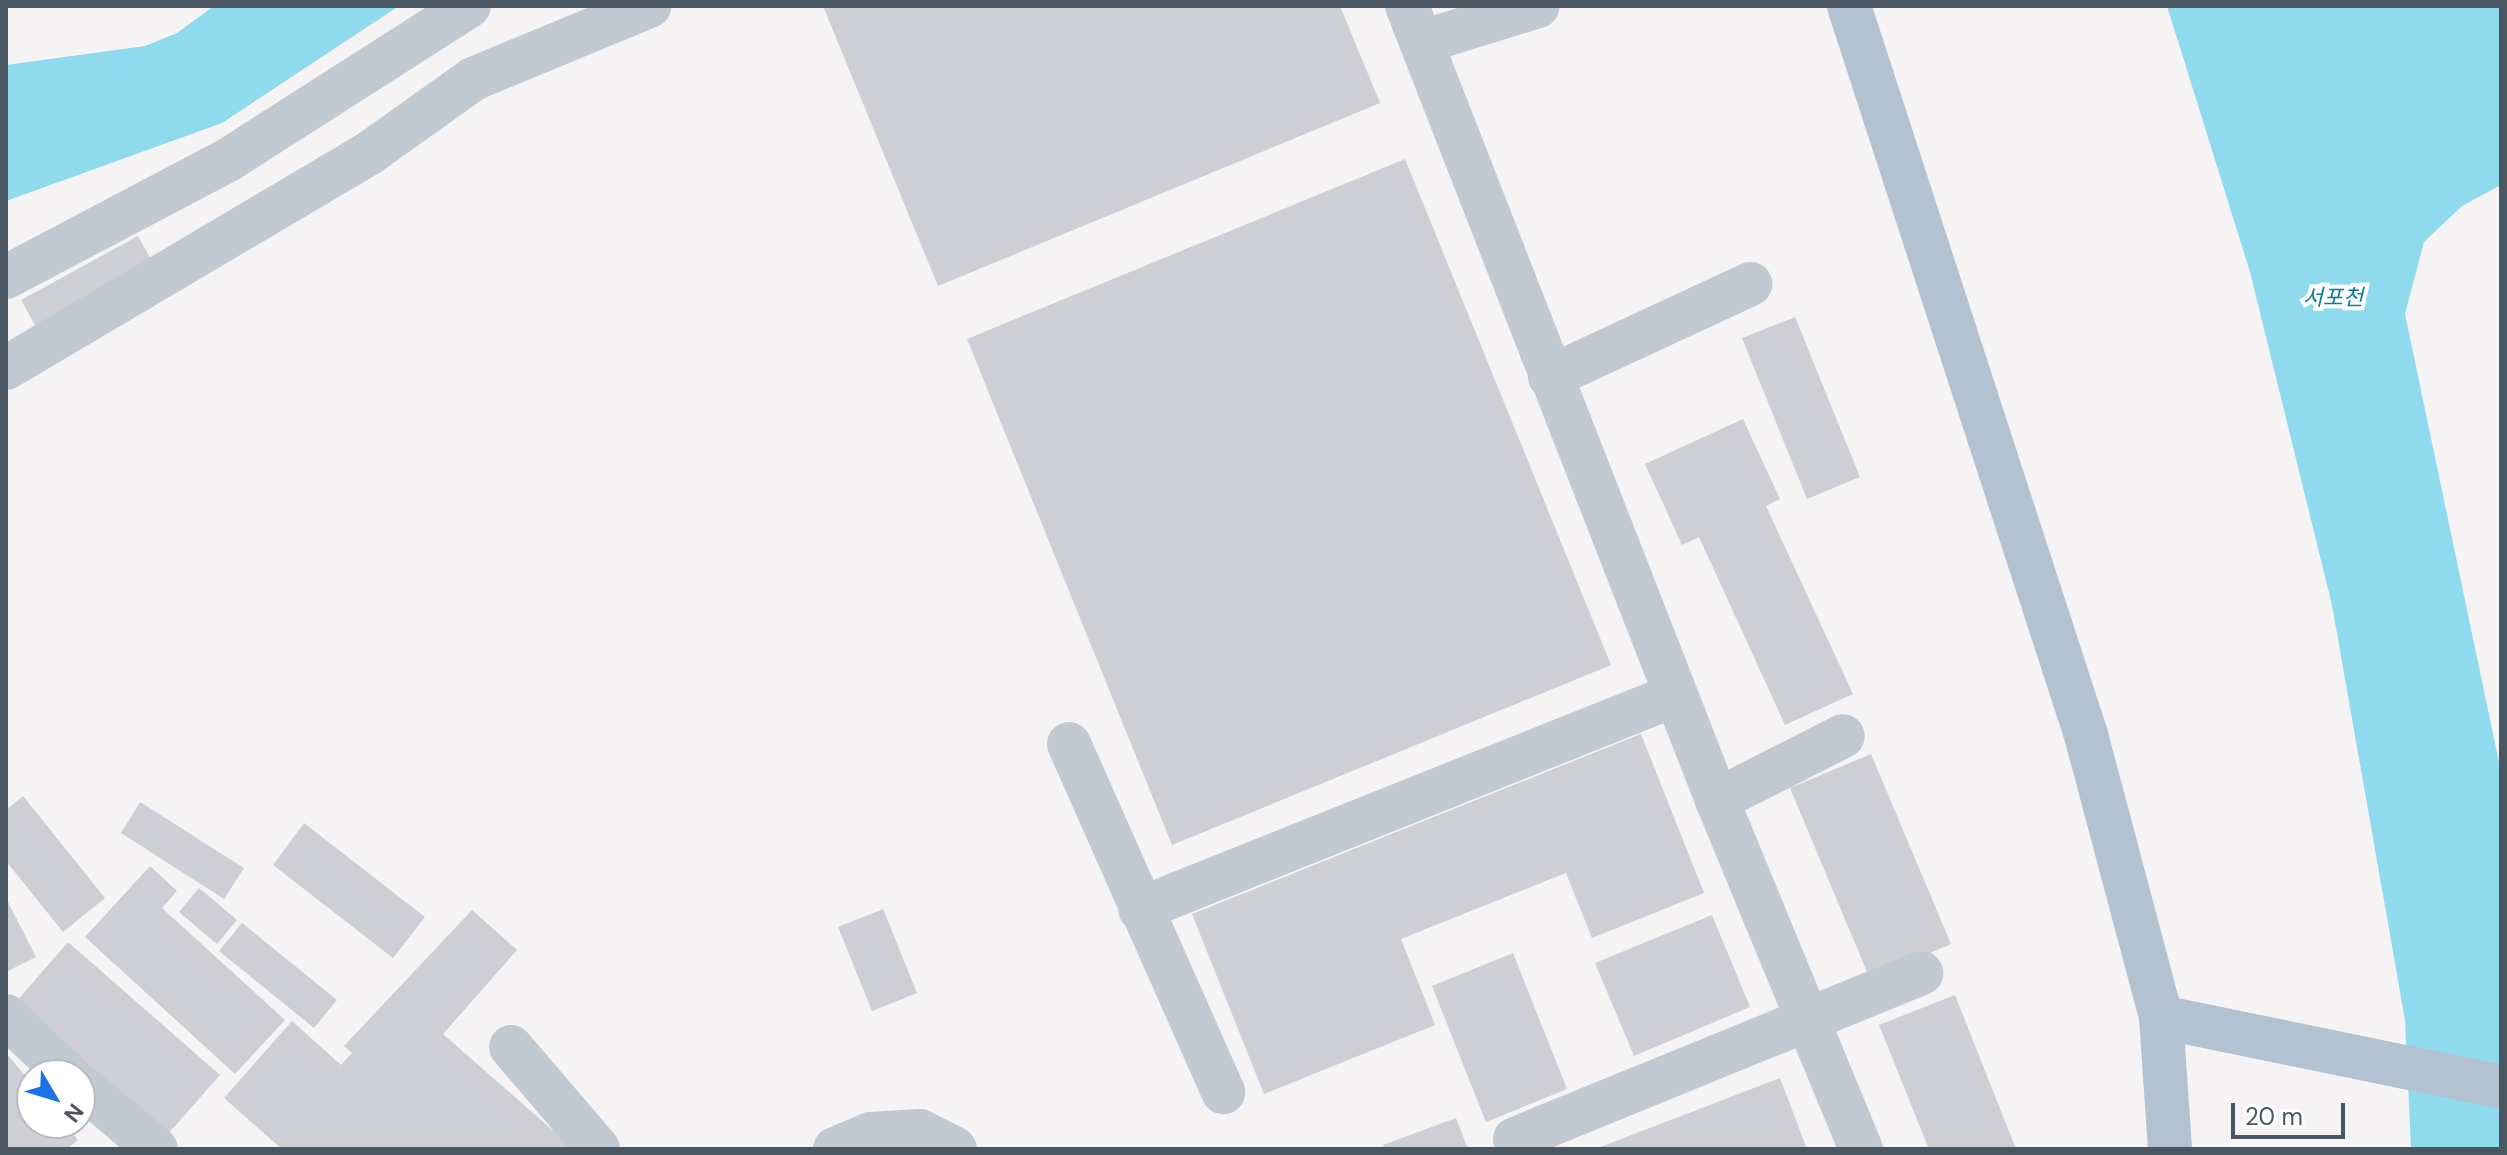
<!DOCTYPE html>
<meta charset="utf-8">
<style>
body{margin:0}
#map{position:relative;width:2507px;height:1155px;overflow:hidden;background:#f5f3f3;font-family:"DM Sans","Noto Sans KR",sans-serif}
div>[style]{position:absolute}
.water>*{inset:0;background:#90daee}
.building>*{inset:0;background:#cdcfd5}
.minor>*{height:44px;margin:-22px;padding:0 22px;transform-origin:22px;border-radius:22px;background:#c1cad2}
.major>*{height:44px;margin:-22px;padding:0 22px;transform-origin:22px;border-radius:22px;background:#b3c2d1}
span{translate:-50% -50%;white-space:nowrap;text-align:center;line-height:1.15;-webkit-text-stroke:8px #fff;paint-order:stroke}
.water-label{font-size:22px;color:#0c7c9b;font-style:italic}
.frame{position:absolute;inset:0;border:8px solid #4a5661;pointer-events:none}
.north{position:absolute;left:16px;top:1059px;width:80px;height:80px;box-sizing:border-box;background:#fff;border:2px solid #b7bbc0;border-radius:50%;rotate:128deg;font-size:22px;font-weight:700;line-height:32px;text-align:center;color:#4a5661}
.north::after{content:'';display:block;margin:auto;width:28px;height:36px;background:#1a73e8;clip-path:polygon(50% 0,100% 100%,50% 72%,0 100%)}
.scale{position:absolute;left:2231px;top:1103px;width:114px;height:36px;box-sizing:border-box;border:4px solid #4a5661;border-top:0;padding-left:10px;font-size:24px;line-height:28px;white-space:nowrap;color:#4a5661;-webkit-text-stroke:6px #fff;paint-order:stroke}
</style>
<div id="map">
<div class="water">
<div style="clip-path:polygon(214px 6px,399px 6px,222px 123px,6px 201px,6px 65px,145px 46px,177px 33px)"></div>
<div style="clip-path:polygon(2167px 6px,2501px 6px,2501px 185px,2462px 206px,2424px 242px,2405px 314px,2501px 772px,2501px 1149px,2411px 1149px,2405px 1020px,2332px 605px,2250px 272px)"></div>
</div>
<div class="building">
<div style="clip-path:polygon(823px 6px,1340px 6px,1380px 103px,938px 286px)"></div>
<div style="clip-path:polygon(1405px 159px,1611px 665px,1172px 845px,967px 339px)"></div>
<div style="clip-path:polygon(138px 236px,158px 272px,41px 336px,21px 300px)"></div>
<div style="clip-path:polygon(1795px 317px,1860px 477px,1807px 499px,1742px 338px)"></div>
<div style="clip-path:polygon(1743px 419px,1780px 499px,1766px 506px,1853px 694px,1785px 725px,1699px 537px,1682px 545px,1645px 464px)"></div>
<div style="clip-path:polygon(1641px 734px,1704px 893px,1592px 938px,1566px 873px,1401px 939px,1435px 1025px,1264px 1094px,1192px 914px)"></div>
<div style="clip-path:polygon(1871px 754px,1951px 944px,1870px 979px,1790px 788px)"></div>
<div style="clip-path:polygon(23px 796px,105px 898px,63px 932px,6px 861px,6px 810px)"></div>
<div style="clip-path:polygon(140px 802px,244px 868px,224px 899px,121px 833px)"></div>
<div style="clip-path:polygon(304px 823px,425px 917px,393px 958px,273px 865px)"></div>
<div style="clip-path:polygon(150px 866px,177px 891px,162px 908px,285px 1020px,235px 1074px,85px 937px)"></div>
<div style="clip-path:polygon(199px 888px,237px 920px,217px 944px,179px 912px)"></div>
<div style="clip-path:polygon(6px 898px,36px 957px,6px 972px)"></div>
<div style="clip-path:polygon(883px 909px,917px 993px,872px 1011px,838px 927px)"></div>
<div style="clip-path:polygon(472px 910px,517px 950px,443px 1034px,574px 1149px,282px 1149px,224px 1098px,292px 1021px,341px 1065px,352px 1053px,344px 1046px)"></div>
<div style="clip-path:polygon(1712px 915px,1750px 1007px,1634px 1056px,1595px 963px)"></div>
<div style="clip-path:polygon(242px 923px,337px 1000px,314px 1028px,219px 951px)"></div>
<div style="clip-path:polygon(68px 942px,220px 1075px,160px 1143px,9px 1010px)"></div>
<div style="clip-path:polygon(1513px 953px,1567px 1089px,1486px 1122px,1432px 986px)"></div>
<div style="clip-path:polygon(1955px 995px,2016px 1149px,1929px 1149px,1879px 1025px)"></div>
<div style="clip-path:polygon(6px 1053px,32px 1084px,32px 1123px,64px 1123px,78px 1140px,67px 1149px,6px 1149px)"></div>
<div style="clip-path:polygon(1780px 1078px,1807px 1149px,1595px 1149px)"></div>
<div style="clip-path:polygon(1456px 1118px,1468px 1149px,1385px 1149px,1383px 1145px)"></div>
</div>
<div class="minor">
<div style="left:1407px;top:6px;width:852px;rotate:68.67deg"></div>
<div style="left:1717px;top:800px;width:378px;rotate:67.6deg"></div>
<div style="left:1422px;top:42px;width:121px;rotate:-17.2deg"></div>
<div style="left:6px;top:277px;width:251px;rotate:-27.8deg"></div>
<div style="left:228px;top:160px;width:286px;rotate:-32.6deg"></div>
<div style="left:6px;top:368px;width:421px;rotate:-30.6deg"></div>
<div style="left:368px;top:154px;width:129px;rotate:-35.5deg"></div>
<div style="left:473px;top:79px;width:191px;rotate:-22.5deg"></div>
<div style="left:1550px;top:377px;width:221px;rotate:-24.9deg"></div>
<div style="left:1069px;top:744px;width:381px;rotate:66.1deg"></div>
<div style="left:1717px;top:800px;width:141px;rotate:-26.9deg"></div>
<div style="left:1140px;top:909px;width:576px;rotate:-21.8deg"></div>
<div style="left:6px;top:1016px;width:86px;rotate:43.6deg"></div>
<div style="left:511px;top:1047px;width:134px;rotate:49.5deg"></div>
<div style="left:80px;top:1085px;width:99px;rotate:40.1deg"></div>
<div style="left:1515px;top:1139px;width:439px;rotate:-22.2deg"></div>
<div style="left:835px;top:1149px;width:38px;rotate:-23deg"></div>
<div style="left:870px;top:1134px;width:50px;rotate:-3.4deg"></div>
<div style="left:920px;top:1131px;width:39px;rotate:27deg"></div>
</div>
<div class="major">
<div style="left:1849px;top:6px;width:767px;rotate:71.99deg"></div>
<div style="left:2086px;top:735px;width:292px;rotate:75.1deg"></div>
<div style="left:2161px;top:1017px;width:132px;rotate:86.1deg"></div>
<div style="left:2161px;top:1017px;width:347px;rotate:11.6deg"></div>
</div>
<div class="water-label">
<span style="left:2333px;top:298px">서포천</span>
</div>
<div class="frame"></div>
<div class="north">N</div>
<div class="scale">20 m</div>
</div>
